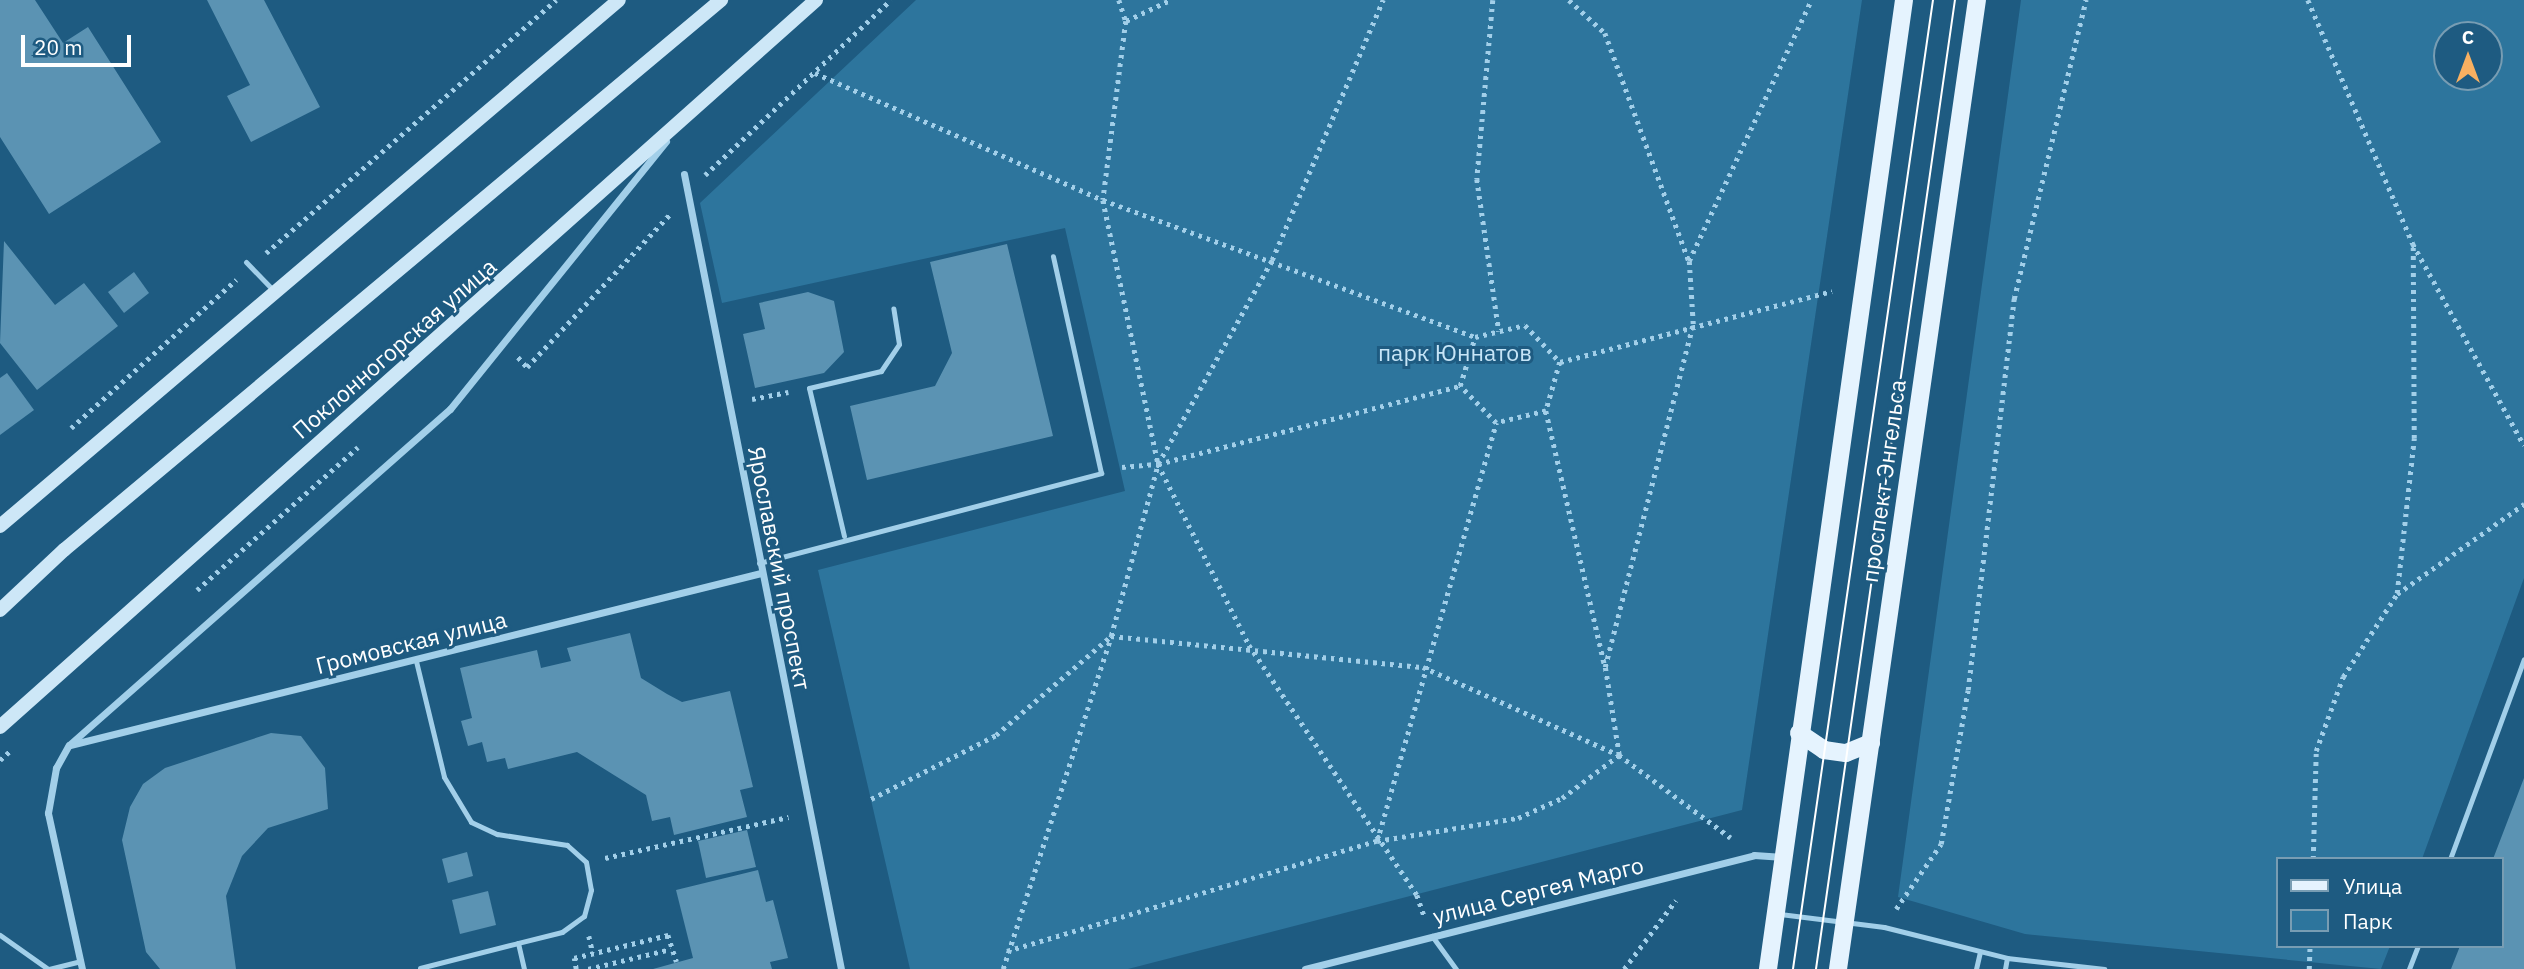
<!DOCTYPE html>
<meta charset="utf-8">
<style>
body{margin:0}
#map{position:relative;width:2524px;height:969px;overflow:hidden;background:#1e5b81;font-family:"IBM Plex Sans",sans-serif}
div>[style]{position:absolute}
.green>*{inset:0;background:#2d759d}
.building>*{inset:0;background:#5b93b3}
.path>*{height:4.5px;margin-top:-2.25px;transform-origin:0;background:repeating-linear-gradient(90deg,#a2cfe9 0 3.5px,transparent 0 8.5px)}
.lane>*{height:5px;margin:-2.5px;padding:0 2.5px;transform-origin:2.5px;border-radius:2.5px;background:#a2cfe9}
.street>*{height:7px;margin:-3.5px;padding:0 3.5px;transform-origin:3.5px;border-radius:3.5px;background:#a2cfe9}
.secondary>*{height:14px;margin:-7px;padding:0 7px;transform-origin:7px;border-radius:7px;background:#cde7f7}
.primary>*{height:18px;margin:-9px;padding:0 9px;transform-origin:9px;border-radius:9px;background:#e5f3fe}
.tram>*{height:2px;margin:-1px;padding:0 1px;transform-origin:1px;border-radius:1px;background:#fff}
span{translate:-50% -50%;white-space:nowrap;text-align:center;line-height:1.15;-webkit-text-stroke:6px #1e5b81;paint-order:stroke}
.street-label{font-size:23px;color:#fff}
.park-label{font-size:23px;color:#c6e5f7}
.legend{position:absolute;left:2276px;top:857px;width:228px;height:91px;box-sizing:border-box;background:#1e5b81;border:2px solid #789db3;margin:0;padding:9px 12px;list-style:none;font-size:21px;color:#fff}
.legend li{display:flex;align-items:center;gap:14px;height:35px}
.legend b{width:35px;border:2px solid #789db3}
.north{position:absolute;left:2433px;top:21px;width:70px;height:70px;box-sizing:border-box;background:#1e5b81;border:2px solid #789db3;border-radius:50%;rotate:0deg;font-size:19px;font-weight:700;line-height:28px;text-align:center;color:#fff}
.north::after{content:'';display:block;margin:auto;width:24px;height:32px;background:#f8b061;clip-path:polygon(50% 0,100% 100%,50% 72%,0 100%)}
.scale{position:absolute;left:21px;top:35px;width:110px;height:32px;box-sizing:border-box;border:4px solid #fff;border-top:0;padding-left:9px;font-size:21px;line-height:24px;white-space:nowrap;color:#fff;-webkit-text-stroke:5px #1e5b81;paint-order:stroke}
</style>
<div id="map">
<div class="green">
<div style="clip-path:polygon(916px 0,1862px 0,1742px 810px,1128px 969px,910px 969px,818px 570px,1125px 491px,1065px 228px,722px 303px,700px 203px)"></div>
<div style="clip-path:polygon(evenodd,2021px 0,2524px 0,2524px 578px,2422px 859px,2277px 859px,2277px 946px,2390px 946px,2381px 969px,2025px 934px,1898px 897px,2021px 0,2489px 35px,2489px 77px,2447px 77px,2447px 35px,2489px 35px)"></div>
</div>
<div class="building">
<div style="clip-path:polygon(0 0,35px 0,63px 43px,88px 27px,161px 142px,49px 214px,0 137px)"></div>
<div style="clip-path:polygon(207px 0,264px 0,320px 107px,251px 142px,227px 96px,250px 85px)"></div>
<div style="clip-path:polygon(4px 241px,55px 305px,84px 283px,118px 326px,37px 390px,0 343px)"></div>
<div style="clip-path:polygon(1007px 244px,1053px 436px,867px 480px,850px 406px,935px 386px,952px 353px,930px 262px)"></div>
<div style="clip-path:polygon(134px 272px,149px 293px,124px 313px,108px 292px)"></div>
<div style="clip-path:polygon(808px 292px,834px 301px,844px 352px,824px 373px,755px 388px,743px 334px,765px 329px,759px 303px)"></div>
<div style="clip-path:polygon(7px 373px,34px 410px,0 435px,0 378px)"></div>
<div style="clip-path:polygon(630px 633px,641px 678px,667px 694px,682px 702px,730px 691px,753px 787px,740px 790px,747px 817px,674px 835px,670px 817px,652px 821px,646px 795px,577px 752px,508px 769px,505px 758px,487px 762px,482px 742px,468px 746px,461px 721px,472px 718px,460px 668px,537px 650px,541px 668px,571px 661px,567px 648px)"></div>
<div style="clip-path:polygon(271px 733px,301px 736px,325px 768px,328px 809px,268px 828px,242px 856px,226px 896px,236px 969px,160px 969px,146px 952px,122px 840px,130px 807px,143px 784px,165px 768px)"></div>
<div style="clip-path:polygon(2524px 778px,2524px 969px,2451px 969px,2460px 946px,2501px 946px,2501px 859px,2493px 859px)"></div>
<div style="clip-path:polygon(747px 830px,756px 867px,706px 878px,698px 841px)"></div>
<div style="clip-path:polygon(467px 852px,473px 876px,448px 883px,442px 859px)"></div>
<div style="clip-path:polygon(758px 870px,766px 902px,773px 900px,788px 958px,770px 962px,772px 969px,653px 969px,693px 958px,676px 890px)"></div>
<div style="clip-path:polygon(488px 891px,496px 925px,460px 934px,452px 900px)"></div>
</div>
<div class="path">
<div style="left:1119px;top:0;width:22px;rotate:72deg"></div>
<div style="left:1126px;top:21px;width:180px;rotate:97.3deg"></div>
<div style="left:1103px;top:200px;width:270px;rotate:78.2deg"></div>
<div style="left:1158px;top:464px;width:203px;rotate:63.3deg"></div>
<div style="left:1249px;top:645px;width:301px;rotate:56.1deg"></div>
<div style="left:1417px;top:895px;width:24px;rotate:71deg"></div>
<div style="left:1493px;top:0;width:180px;rotate:95.1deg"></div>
<div style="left:1477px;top:179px;width:154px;rotate:81.8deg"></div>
<div style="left:1569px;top:0;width:49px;rotate:42.5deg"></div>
<div style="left:1605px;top:33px;width:243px;rotate:69.8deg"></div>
<div style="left:2308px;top:0;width:266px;rotate:66.7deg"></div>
<div style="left:2413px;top:244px;width:230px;rotate:61.1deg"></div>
<div style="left:1126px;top:21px;width:49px;rotate:-25.5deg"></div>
<div style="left:815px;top:73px;width:315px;rotate:23.8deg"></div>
<div style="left:1103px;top:200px;width:396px;rotate:20.2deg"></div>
<div style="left:705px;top:175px;width:255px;rotate:-43.3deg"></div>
<div style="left:266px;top:253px;width:385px;rotate:-41.1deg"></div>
<div style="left:1525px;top:325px;width:51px;rotate:46.6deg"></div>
<div style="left:1560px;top:362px;width:51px;rotate:105.9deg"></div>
<div style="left:1546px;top:411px;width:51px;rotate:166.5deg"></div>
<div style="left:1496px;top:423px;width:52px;rotate:-134.2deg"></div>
<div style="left:1460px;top:386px;width:51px;rotate:-73deg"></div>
<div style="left:1475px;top:337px;width:51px;rotate:-13.5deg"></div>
<div style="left:518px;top:357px;width:13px;rotate:48deg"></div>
<div style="left:527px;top:367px;width:208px;rotate:-46.9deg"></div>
<div style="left:1560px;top:362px;width:281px;rotate:-14.6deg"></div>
<div style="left:752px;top:399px;width:37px;rotate:-11deg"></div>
<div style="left:1546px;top:411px;width:262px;rotate:77deg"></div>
<div style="left:71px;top:428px;width:222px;rotate:-41.9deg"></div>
<div style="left:1122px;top:467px;width:36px;rotate:-5deg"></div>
<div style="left:1158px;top:464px;width:312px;rotate:-14.5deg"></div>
<div style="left:197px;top:590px;width:215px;rotate:-41.6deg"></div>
<div style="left:2397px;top:593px;width:156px;rotate:-83.7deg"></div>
<div style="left:2414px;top:438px;width:192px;rotate:-90.3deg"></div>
<div style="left:0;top:760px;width:13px;rotate:-42deg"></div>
<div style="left:871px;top:799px;width:140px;rotate:-27.1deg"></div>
<div style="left:996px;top:735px;width:152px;rotate:-40.7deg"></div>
<div style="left:1111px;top:636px;width:314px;rotate:5.7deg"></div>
<div style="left:1423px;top:667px;width:215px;rotate:24.2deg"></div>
<div style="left:1619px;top:755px;width:139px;rotate:36.5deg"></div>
<div style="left:1377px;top:841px;width:435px;rotate:-74.1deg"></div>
<div style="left:605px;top:858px;width:188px;rotate:-12.6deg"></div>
<div style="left:2313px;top:859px;width:108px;rotate:-88.4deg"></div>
<div style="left:2316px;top:751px;width:79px;rotate:-70deg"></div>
<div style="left:2343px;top:677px;width:99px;rotate:-57deg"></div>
<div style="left:2397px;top:594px;width:156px;rotate:-35.3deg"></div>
<div style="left:1896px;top:909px;width:79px;rotate:-55.3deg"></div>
<div style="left:1941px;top:844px;width:156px;rotate:-80.1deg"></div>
<div style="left:1968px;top:690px;width:394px;rotate:-83.3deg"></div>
<div style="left:2014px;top:299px;width:308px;rotate:-76.5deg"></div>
<div style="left:589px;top:936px;width:17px;rotate:77deg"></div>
<div style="left:1007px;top:951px;width:386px;rotate:-16.6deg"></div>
<div style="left:1377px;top:841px;width:143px;rotate:-9.3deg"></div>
<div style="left:1518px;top:818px;width:48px;rotate:-24.4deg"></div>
<div style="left:1562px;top:798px;width:71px;rotate:-37deg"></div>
<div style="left:1619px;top:755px;width:89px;rotate:-99deg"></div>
<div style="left:1605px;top:667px;width:354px;rotate:-75.6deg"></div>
<div style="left:1693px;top:324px;width:63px;rotate:-93.6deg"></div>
<div style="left:1689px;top:261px;width:288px;rotate:-64.9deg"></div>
<div style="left:576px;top:969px;width:11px;rotate:-100deg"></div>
<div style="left:574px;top:958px;width:97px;rotate:-13.7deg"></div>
<div style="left:668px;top:935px;width:28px;rotate:72deg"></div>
<div style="left:588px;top:969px;width:85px;rotate:-13.5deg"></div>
<div style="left:1003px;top:969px;width:350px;rotate:-72deg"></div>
<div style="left:1111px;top:636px;width:178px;rotate:-74.7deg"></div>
<div style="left:1158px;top:464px;width:234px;rotate:-60.8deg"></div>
<div style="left:1272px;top:260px;width:283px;rotate:-66.9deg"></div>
<div style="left:1624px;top:969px;width:86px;rotate:-53deg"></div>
<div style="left:2309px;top:969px;width:23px;rotate:-88deg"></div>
</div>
<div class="lane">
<div style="left:246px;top:262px;width:39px;rotate:46deg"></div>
<div style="left:844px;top:536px;width:152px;rotate:-103.3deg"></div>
<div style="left:809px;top:388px;width:74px;rotate:-13.3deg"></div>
<div style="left:881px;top:371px;width:32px;rotate:-56deg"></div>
<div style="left:899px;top:344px;width:36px;rotate:-99deg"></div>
<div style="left:759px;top:563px;width:354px;rotate:-14.7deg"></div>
<div style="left:1101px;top:473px;width:222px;rotate:-102.5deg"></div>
<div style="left:416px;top:661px;width:119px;rotate:76.4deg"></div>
<div style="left:444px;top:777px;width:52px;rotate:59deg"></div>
<div style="left:471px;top:822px;width:29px;rotate:25deg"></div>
<div style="left:497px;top:834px;width:71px;rotate:8.9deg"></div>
<div style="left:567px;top:845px;width:25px;rotate:42deg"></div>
<div style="left:586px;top:862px;width:28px;rotate:80deg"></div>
<div style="left:591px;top:890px;width:27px;rotate:105deg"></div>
<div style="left:584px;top:916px;width:27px;rotate:144deg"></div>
<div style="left:562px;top:932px;width:45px;rotate:166deg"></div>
<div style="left:518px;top:943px;width:27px;rotate:77deg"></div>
<div style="left:2450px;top:859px;width:213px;rotate:-69.7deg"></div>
<div style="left:1780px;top:914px;width:105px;rotate:7.1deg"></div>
<div style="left:1884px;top:927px;width:127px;rotate:14.1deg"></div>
<div style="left:2007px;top:958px;width:98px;rotate:6.5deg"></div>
<div style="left:0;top:935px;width:59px;rotate:35.3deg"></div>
<div style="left:1432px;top:936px;width:41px;rotate:54deg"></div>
<div style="left:420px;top:968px;width:101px;rotate:-14.3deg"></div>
<div style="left:49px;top:969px;width:33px;rotate:-14deg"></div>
<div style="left:1976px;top:969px;width:17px;rotate:-77deg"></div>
<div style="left:2005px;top:969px;width:11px;rotate:-80deg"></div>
<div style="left:2409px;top:969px;width:25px;rotate:-69deg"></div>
</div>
<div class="street">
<div style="left:684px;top:174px;width:810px;rotate:78.83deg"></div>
<div style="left:70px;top:745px;width:712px;rotate:-13.98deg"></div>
<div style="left:82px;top:969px;width:160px;rotate:-102.3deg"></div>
<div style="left:48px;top:813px;width:46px;rotate:-79.9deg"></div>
<div style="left:56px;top:768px;width:26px;rotate:-61deg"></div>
<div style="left:69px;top:745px;width:508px;rotate:-41.41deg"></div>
<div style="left:450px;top:409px;width:344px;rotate:-51.1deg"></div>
<div style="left:1305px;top:969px;width:463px;rotate:-14.2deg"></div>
<div style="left:1754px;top:855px;width:27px;rotate:4deg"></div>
</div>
<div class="secondary">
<div style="left:0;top:526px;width:812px;rotate:-40.36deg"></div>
<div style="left:0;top:610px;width:88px;rotate:-43.2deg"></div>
<div style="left:64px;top:550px;width:857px;rotate:-39.93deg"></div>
<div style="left:0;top:727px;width:1093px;rotate:-41.7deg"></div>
</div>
<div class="primary">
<div style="left:1799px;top:733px;width:30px;rotate:34deg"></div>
<div style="left:1824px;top:750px;width:22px;rotate:8deg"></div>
<div style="left:1846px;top:753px;width:27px;rotate:-22deg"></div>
<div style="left:1768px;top:969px;width:978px;rotate:-82.01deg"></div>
<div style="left:1838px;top:969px;width:979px;rotate:-81.84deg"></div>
</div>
<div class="tram">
<div style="left:1793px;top:969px;width:979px;rotate:-81.78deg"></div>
<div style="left:1816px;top:969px;width:979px;rotate:-81.84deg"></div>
</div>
<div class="street-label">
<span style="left:394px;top:348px;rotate:-41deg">Поклонногорская улица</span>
<span style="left:1883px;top:481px;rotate:-82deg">проспект Энгельса</span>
<span style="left:780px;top:568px;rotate:79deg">Ярославский проспект</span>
<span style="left:411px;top:642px;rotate:-14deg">Громовская улица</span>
<span style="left:1538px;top:890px;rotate:-14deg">улица Сергея Марго</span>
</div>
<div class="park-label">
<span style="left:1455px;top:352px">парк Юннатов</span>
</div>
<ul class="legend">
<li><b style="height:9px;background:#e5f3fe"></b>Улица</li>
<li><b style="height:19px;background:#2d759d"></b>Парк</li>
</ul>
<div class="north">С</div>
<div class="scale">20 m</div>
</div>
